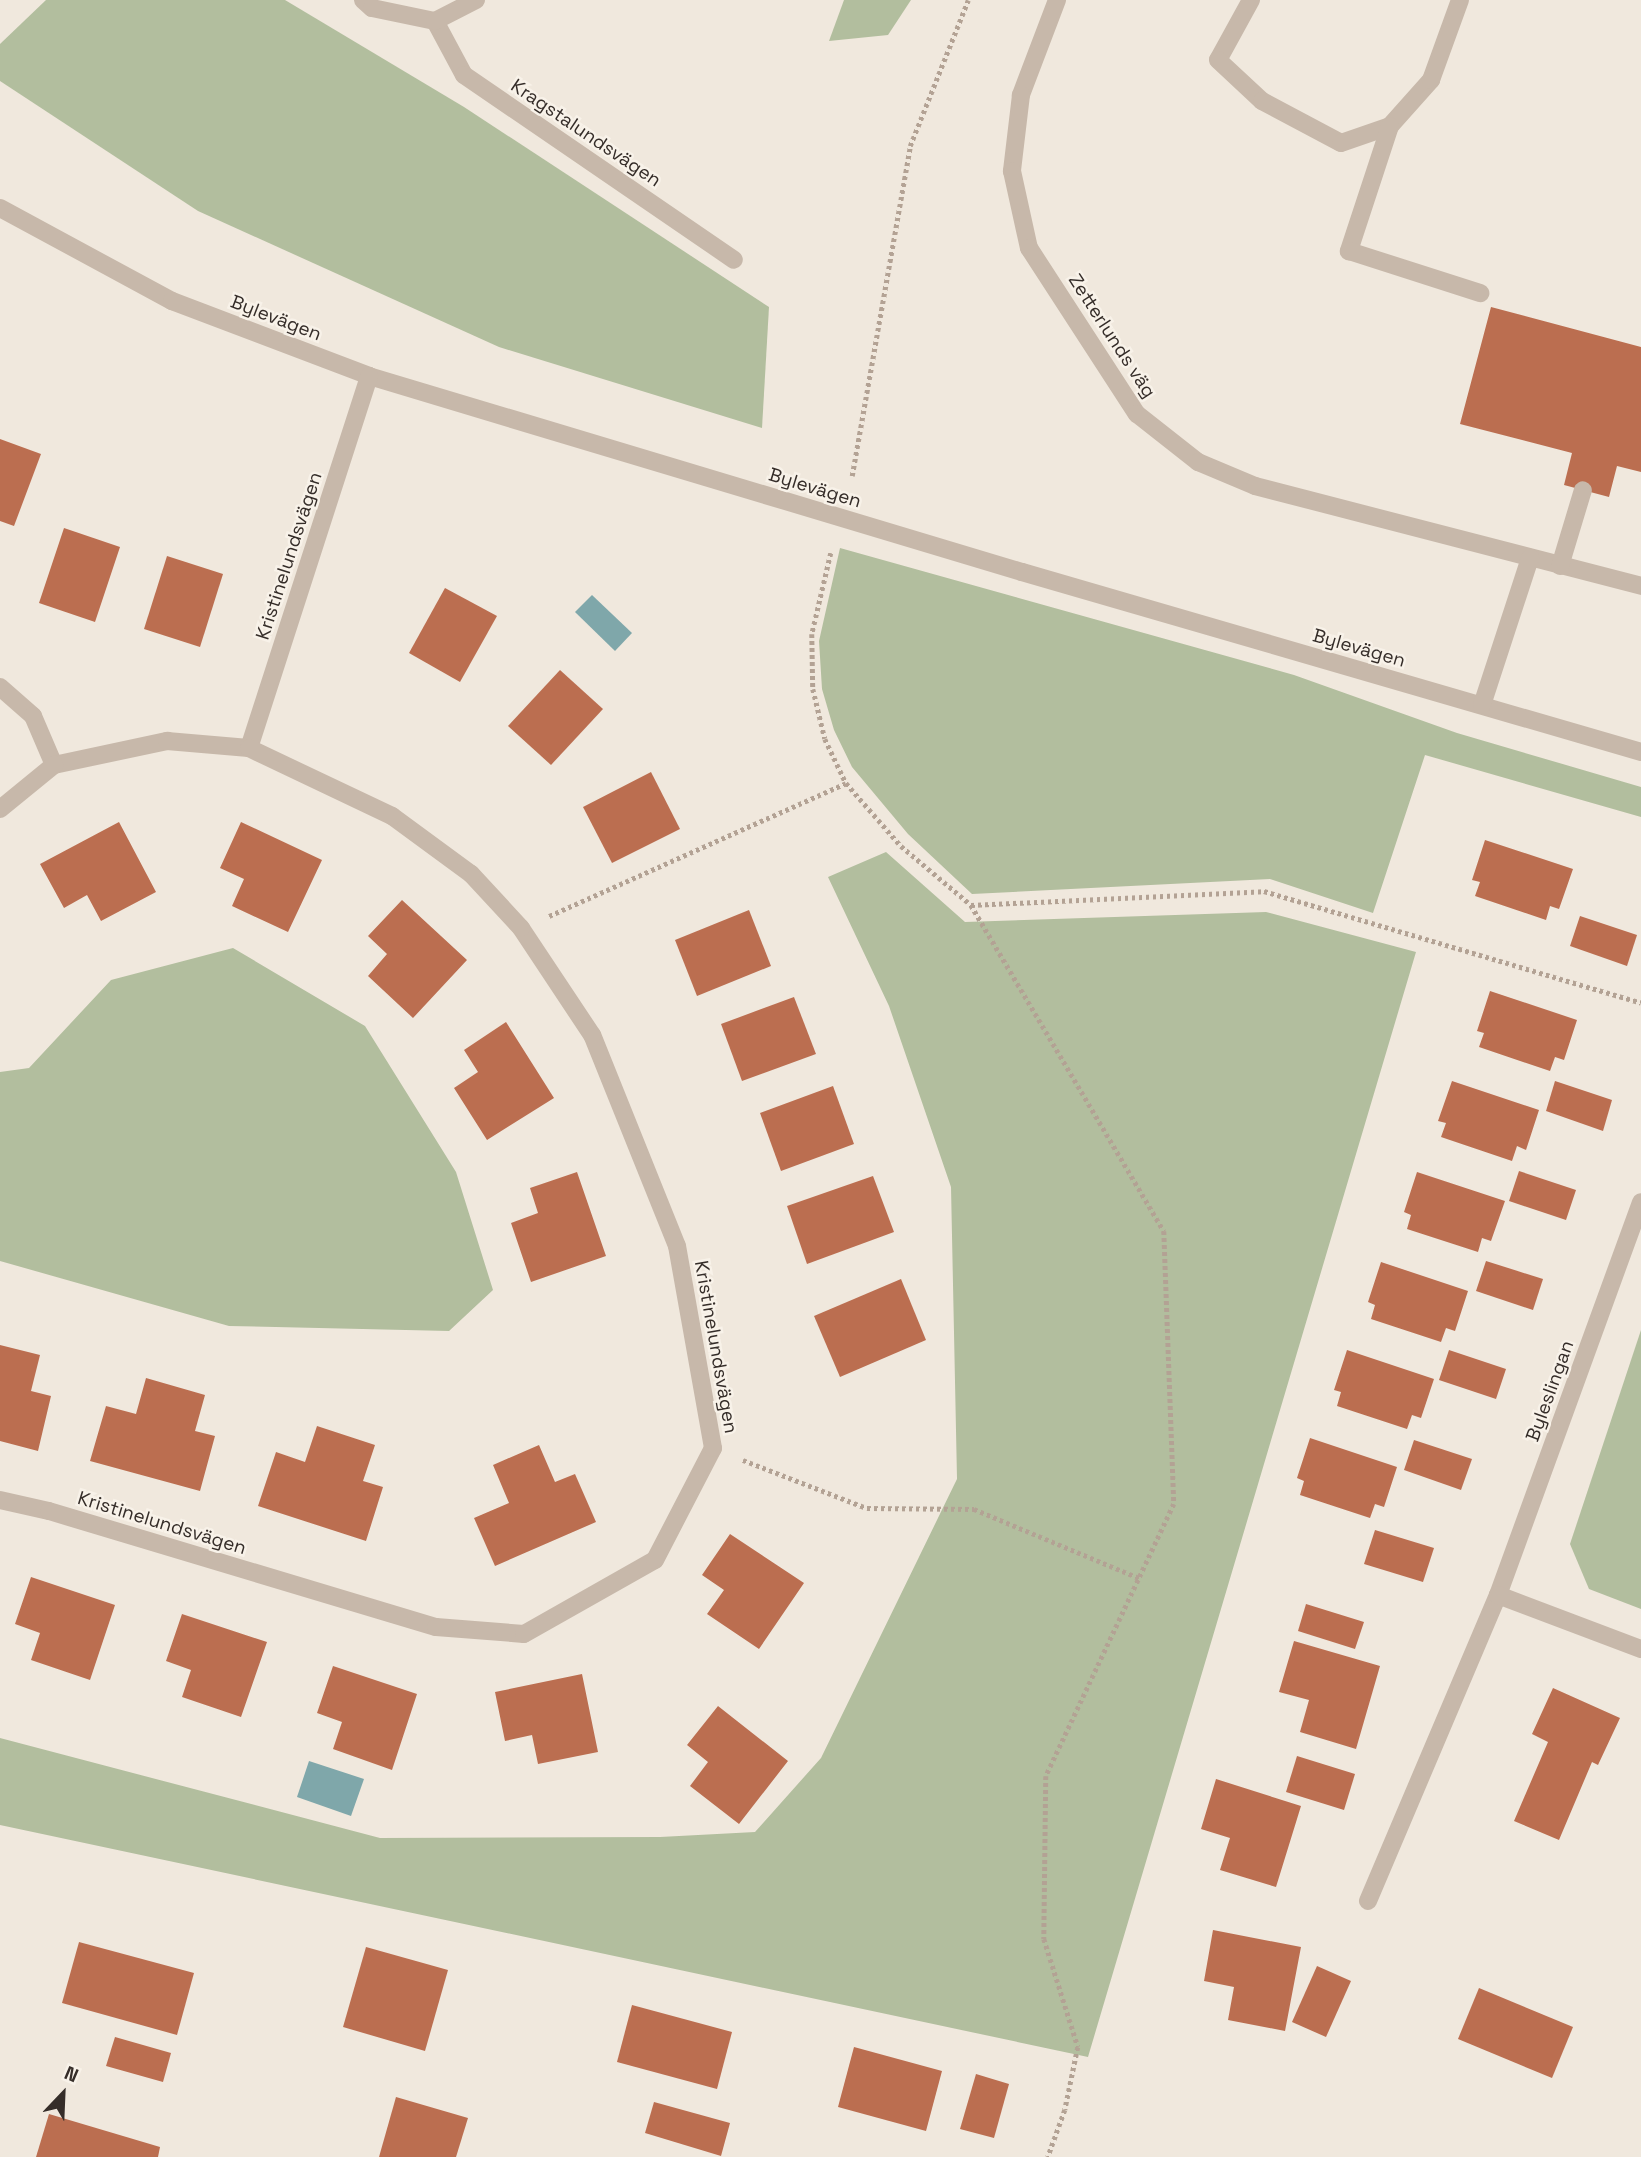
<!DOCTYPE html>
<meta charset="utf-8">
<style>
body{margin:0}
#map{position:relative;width:1641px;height:2157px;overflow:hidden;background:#f0e8dd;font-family:"Space Grotesk",sans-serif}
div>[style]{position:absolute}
.green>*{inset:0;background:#b2be9e}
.water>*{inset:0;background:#7fa7aa}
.building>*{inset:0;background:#bb6e50}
.path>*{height:4.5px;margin-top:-2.25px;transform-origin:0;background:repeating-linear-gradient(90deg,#b3a294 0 3.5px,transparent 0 7px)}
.service>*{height:18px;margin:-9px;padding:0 9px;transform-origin:9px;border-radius:9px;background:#c7b8aa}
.minor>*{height:18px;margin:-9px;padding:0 9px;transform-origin:9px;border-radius:9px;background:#c7b8aa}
span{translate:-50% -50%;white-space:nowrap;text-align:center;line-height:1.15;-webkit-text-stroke:5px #f8f2e9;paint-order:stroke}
.street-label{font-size:19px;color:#352d29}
.north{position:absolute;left:28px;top:2059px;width:70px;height:70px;-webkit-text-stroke:5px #f8f2e9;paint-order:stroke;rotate:23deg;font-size:19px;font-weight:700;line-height:28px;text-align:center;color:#352d29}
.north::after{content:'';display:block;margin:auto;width:24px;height:32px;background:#352d29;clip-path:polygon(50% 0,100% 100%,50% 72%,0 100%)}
</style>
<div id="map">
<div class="green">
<div style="clip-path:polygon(46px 0,285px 0,464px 107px,769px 307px,762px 428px,499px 347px,198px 211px,0 81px,0 44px)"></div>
<div style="clip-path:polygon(844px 0,911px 0,888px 35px,829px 41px)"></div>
<div style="clip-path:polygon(840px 548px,1294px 675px,1457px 733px,1641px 787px,1641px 817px,1425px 755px,1373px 913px,1270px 879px,972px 894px,908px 834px,852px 767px,834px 730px,822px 689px,819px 641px)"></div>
<div style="clip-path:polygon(886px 852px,965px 922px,1266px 912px,1416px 952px,1088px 2057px,0 1825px,0 1738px,380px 1838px,660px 1837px,755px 1832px,821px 1758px,957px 1479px,951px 1187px,889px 1006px,828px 877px)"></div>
<div style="clip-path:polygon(233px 948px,365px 1026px,456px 1172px,493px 1290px,449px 1331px,229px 1326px,0 1261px,0 1072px,29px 1068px,111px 980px)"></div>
<div style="clip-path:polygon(1641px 1330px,1641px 1609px,1589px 1589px,1570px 1544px)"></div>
</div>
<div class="water">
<div style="clip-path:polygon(592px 595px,632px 633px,615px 651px,575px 612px)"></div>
<div style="clip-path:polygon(309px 1761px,364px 1779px,351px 1816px,297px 1797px)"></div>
</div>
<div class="building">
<div style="clip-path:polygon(1491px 307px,1641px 347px,1641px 472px,1617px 466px,1609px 497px,1564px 485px,1572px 453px,1460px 424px)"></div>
<div style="clip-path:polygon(0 439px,41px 454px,14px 526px,0 521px)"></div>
<div style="clip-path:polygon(64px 528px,120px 547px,95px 622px,39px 603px)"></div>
<div style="clip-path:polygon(167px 556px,223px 574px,200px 647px,144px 629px)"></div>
<div style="clip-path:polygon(445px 588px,497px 616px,460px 682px,409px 653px)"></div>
<div style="clip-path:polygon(560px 670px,603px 709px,551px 765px,508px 726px)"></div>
<div style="clip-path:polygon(651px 772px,680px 829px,612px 863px,583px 807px)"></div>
<div style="clip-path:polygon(119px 822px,156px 892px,101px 921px,87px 895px,64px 908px,40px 864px)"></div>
<div style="clip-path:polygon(241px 822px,322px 860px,288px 932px,232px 906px,244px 879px,220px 868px)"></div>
<div style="clip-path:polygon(1485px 840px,1573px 869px,1559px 909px,1550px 906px,1546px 920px,1475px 896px,1480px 882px,1472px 880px)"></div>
<div style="clip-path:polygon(402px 900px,467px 960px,413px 1018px,368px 976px,387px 954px,368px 936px)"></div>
<div style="clip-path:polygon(749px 910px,771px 966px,697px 996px,675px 940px)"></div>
<div style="clip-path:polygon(1580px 916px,1637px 935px,1627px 966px,1570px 946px)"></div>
<div style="clip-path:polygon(1490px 991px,1577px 1020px,1564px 1060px,1555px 1057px,1550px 1071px,1479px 1047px,1484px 1033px,1477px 1031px)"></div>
<div style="clip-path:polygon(794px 997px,816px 1054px,742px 1081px,721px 1024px)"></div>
<div style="clip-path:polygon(506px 1022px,554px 1098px,487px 1140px,454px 1088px,478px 1072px,464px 1050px)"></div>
<div style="clip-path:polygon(1452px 1081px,1539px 1110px,1526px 1150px,1517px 1146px,1512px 1161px,1441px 1137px,1446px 1123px,1438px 1121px)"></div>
<div style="clip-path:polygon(1555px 1081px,1612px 1100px,1603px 1131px,1546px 1111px)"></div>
<div style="clip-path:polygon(833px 1086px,854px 1144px,781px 1171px,760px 1113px)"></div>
<div style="clip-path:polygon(1519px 1171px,1576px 1190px,1566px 1220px,1509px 1201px)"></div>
<div style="clip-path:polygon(577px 1172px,606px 1256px,531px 1282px,511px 1223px,538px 1213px,530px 1188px)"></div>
<div style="clip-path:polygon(1417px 1172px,1505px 1201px,1491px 1241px,1482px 1238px,1478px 1252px,1407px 1229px,1411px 1215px,1404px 1212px)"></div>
<div style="clip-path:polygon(873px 1176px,894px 1232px,807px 1264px,787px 1206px)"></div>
<div style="clip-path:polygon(1486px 1261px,1543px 1279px,1533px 1310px,1476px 1291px)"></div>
<div style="clip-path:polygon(1381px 1262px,1468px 1291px,1455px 1331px,1446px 1328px,1441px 1342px,1371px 1319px,1375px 1305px,1368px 1302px)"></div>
<div style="clip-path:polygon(901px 1279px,926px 1340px,840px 1377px,814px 1316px)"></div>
<div style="clip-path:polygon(0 1345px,40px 1355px,31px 1391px,51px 1396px,38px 1451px,0 1441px)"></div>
<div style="clip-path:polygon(1347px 1350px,1434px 1379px,1421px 1418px,1412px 1415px,1407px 1429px,1337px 1406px,1341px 1392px,1334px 1390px)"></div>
<div style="clip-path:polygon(1449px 1350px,1506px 1369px,1496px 1399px,1439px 1380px)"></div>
<div style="clip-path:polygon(146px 1378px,205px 1395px,195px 1431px,215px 1436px,200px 1491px,90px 1461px,106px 1406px,136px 1414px)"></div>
<div style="clip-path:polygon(317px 1426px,375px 1445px,363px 1481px,383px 1487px,366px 1541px,258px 1506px,276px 1452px,305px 1462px)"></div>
<div style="clip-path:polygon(1310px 1438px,1397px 1467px,1384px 1507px,1375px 1504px,1370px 1518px,1300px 1495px,1304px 1481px,1297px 1478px)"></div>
<div style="clip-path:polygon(1414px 1440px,1472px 1459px,1461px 1490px,1404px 1470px)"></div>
<div style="clip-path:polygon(539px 1445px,555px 1482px,575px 1474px,596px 1522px,495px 1566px,474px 1518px,509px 1503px,493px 1465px)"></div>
<div style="clip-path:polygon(1375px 1530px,1434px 1548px,1423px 1582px,1364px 1564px)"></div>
<div style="clip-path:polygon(730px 1534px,804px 1583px,759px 1649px,707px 1614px,724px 1590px,702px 1575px)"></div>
<div style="clip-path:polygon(31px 1577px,115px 1605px,90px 1680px,31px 1660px,40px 1633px,15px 1624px)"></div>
<div style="clip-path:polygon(1306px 1604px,1364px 1622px,1355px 1649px,1298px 1631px)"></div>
<div style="clip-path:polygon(182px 1614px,267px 1642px,241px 1717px,182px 1697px,191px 1670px,166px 1661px)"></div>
<div style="clip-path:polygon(1294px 1641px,1380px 1666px,1356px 1749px,1300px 1732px,1309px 1700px,1279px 1692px)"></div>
<div style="clip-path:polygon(333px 1666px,417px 1694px,392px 1770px,333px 1749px,342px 1722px,317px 1713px)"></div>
<div style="clip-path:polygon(582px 1674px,598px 1752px,538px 1764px,532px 1735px,505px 1741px,495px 1692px)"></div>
<div style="clip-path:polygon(1553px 1688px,1620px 1718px,1598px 1765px,1592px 1762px,1559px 1840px,1514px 1821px,1548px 1742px,1532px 1734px)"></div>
<div style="clip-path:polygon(718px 1706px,788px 1761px,739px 1824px,690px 1786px,708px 1762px,687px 1745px)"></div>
<div style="clip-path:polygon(1297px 1756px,1355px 1774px,1344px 1810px,1286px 1792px)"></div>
<div style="clip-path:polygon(1216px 1779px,1301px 1806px,1276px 1887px,1220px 1870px,1230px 1838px,1201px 1829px)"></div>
<div style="clip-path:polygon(1213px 1930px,1301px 1947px,1285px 2031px,1228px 2020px,1234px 1987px,1204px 1981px)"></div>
<div style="clip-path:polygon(79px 1942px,194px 1973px,177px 2035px,62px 2003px)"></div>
<div style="clip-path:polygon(366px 1947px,448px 1970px,425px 2051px,343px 2027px)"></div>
<div style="clip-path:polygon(1317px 1966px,1351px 1981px,1326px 2037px,1292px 2022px)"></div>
<div style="clip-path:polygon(1479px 1988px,1573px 2027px,1552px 2078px,1458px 2039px)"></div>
<div style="clip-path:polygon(632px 2005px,732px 2032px,717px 2089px,617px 2062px)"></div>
<div style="clip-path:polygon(115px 2037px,171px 2053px,163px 2082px,106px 2066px)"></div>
<div style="clip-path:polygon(854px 2047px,942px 2071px,926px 2131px,838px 2107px)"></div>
<div style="clip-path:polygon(976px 2074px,1009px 2084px,994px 2138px,960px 2129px)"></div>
<div style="clip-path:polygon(396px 2097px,468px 2118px,456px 2157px,379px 2157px)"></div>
<div style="clip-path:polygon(654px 2102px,730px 2123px,721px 2156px,645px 2133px)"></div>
<div style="clip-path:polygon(49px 2114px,160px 2147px,158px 2157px,36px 2157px)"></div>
</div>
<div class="path">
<div style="left:852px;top:476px;width:335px;rotate:-80deg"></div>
<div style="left:910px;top:146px;width:157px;rotate:-68.3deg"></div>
<div style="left:831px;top:553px;width:83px;rotate:103.2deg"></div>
<div style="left:812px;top:634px;width:55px;rotate:89deg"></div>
<div style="left:813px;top:689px;width:51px;rotate:76.5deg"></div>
<div style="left:825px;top:739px;width:49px;rotate:64.5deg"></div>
<div style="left:846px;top:783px;width:84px;rotate:48.9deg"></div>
<div style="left:901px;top:846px;width:92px;rotate:40.1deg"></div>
<div style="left:971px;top:905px;width:293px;rotate:-2.7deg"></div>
<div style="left:1264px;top:891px;width:393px;rotate:16.5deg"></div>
<div style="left:971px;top:905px;width:379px;rotate:59.4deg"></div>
<div style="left:1164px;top:1231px;width:273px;rotate:87.9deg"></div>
<div style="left:1174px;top:1504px;width:301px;rotate:115.2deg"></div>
<div style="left:1046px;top:1776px;width:163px;rotate:90.7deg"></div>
<div style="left:1044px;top:1939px;width:113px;rotate:72.5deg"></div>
<div style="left:1078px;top:2047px;width:64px;rotate:101.7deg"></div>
<div style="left:1065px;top:2110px;width:50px;rotate:109.9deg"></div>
<div style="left:549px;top:916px;width:325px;rotate:-24.1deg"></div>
<div style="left:743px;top:1460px;width:133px;rotate:21.2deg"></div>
<div style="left:867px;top:1508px;width:107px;rotate:0.5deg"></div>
<div style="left:974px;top:1509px;width:179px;rotate:22.7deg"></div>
</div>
<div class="service">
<div style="left:435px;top:21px;width:61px;rotate:61.8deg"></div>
<div style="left:464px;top:75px;width:327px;rotate:34.4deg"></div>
</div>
<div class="minor">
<div style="left:363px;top:0;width:12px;rotate:42deg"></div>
<div style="left:372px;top:8px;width:64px;rotate:11.7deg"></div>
<div style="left:435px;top:21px;width:46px;rotate:-27.1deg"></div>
<div style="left:1057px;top:0;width:102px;rotate:110.8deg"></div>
<div style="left:1021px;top:95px;width:77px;rotate:96.8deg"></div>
<div style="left:1012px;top:171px;width:79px;rotate:77.6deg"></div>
<div style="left:1029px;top:248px;width:198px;rotate:57deg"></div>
<div style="left:1137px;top:414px;width:78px;rotate:38.2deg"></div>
<div style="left:1198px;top:462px;width:62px;rotate:22.8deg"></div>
<div style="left:1255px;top:486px;width:399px;rotate:14.5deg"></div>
<div style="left:1251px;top:0;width:68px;rotate:118.8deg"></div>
<div style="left:1218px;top:60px;width:60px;rotate:43deg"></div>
<div style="left:1262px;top:101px;width:89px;rotate:28deg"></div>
<div style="left:1341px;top:143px;width:52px;rotate:-19.1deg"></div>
<div style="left:1390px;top:126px;width:62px;rotate:-48.3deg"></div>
<div style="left:1431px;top:80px;width:85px;rotate:-70.1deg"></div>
<div style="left:1390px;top:126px;width:132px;rotate:108.2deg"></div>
<div style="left:1349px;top:251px;width:138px;rotate:17.8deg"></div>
<div style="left:0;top:208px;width:196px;rotate:28.4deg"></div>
<div style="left:172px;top:301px;width:211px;rotate:20.8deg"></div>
<div style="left:369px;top:376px;width:682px;rotate:16.71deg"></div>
<div style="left:1022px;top:572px;width:645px;rotate:16.21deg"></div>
<div style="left:1560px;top:566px;width:79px;rotate:-73.2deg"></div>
<div style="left:0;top:687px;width:44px;rotate:41.3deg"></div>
<div style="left:33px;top:716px;width:53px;rotate:66.8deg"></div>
<div style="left:54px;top:765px;width:116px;rotate:-12deg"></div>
<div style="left:167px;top:741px;width:82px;rotate:4.9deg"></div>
<div style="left:249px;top:748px;width:391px;rotate:-72.1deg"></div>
<div style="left:1482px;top:705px;width:155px;rotate:-71.9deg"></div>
<div style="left:0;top:809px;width:70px;rotate:-39.2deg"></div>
<div style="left:0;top:1500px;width:50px;rotate:12.7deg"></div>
<div style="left:49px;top:1511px;width:404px;rotate:16.7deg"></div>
<div style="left:436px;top:1627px;width:88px;rotate:4.5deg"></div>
<div style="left:524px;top:1634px;width:150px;rotate:-29.5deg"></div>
<div style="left:655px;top:1560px;width:126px;rotate:-62.6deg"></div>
<div style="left:713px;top:1448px;width:205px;rotate:-100.1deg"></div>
<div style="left:677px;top:1246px;width:227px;rotate:-111.9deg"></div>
<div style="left:592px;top:1035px;width:128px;rotate:-123.6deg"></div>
<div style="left:521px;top:928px;width:74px;rotate:-132.8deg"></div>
<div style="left:471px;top:874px;width:98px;rotate:-143.7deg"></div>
<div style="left:392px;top:816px;width:158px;rotate:-154.6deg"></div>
<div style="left:1498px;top:1595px;width:418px;rotate:-70deg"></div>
<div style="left:1368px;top:1901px;width:332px;rotate:-67deg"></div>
<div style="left:1498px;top:1595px;width:153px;rotate:20.7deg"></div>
</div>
<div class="street-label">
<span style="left:586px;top:133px;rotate:34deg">Kragstalundsvägen</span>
<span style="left:276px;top:318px;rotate:21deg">Bylevägen</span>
<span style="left:1112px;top:336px;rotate:57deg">Zetterlunds väg</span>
<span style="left:815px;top:488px;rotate:17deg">Bylevägen</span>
<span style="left:289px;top:556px;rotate:-72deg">Kristinelundsvägen</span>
<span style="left:1359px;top:648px;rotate:16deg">Bylevägen</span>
<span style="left:716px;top:1347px;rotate:80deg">Kristinelundsvägen</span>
<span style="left:1550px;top:1391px;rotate:-70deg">Byleslingan</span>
<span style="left:162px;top:1523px;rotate:17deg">Kristinelundsvägen</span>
</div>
<div class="north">N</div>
</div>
